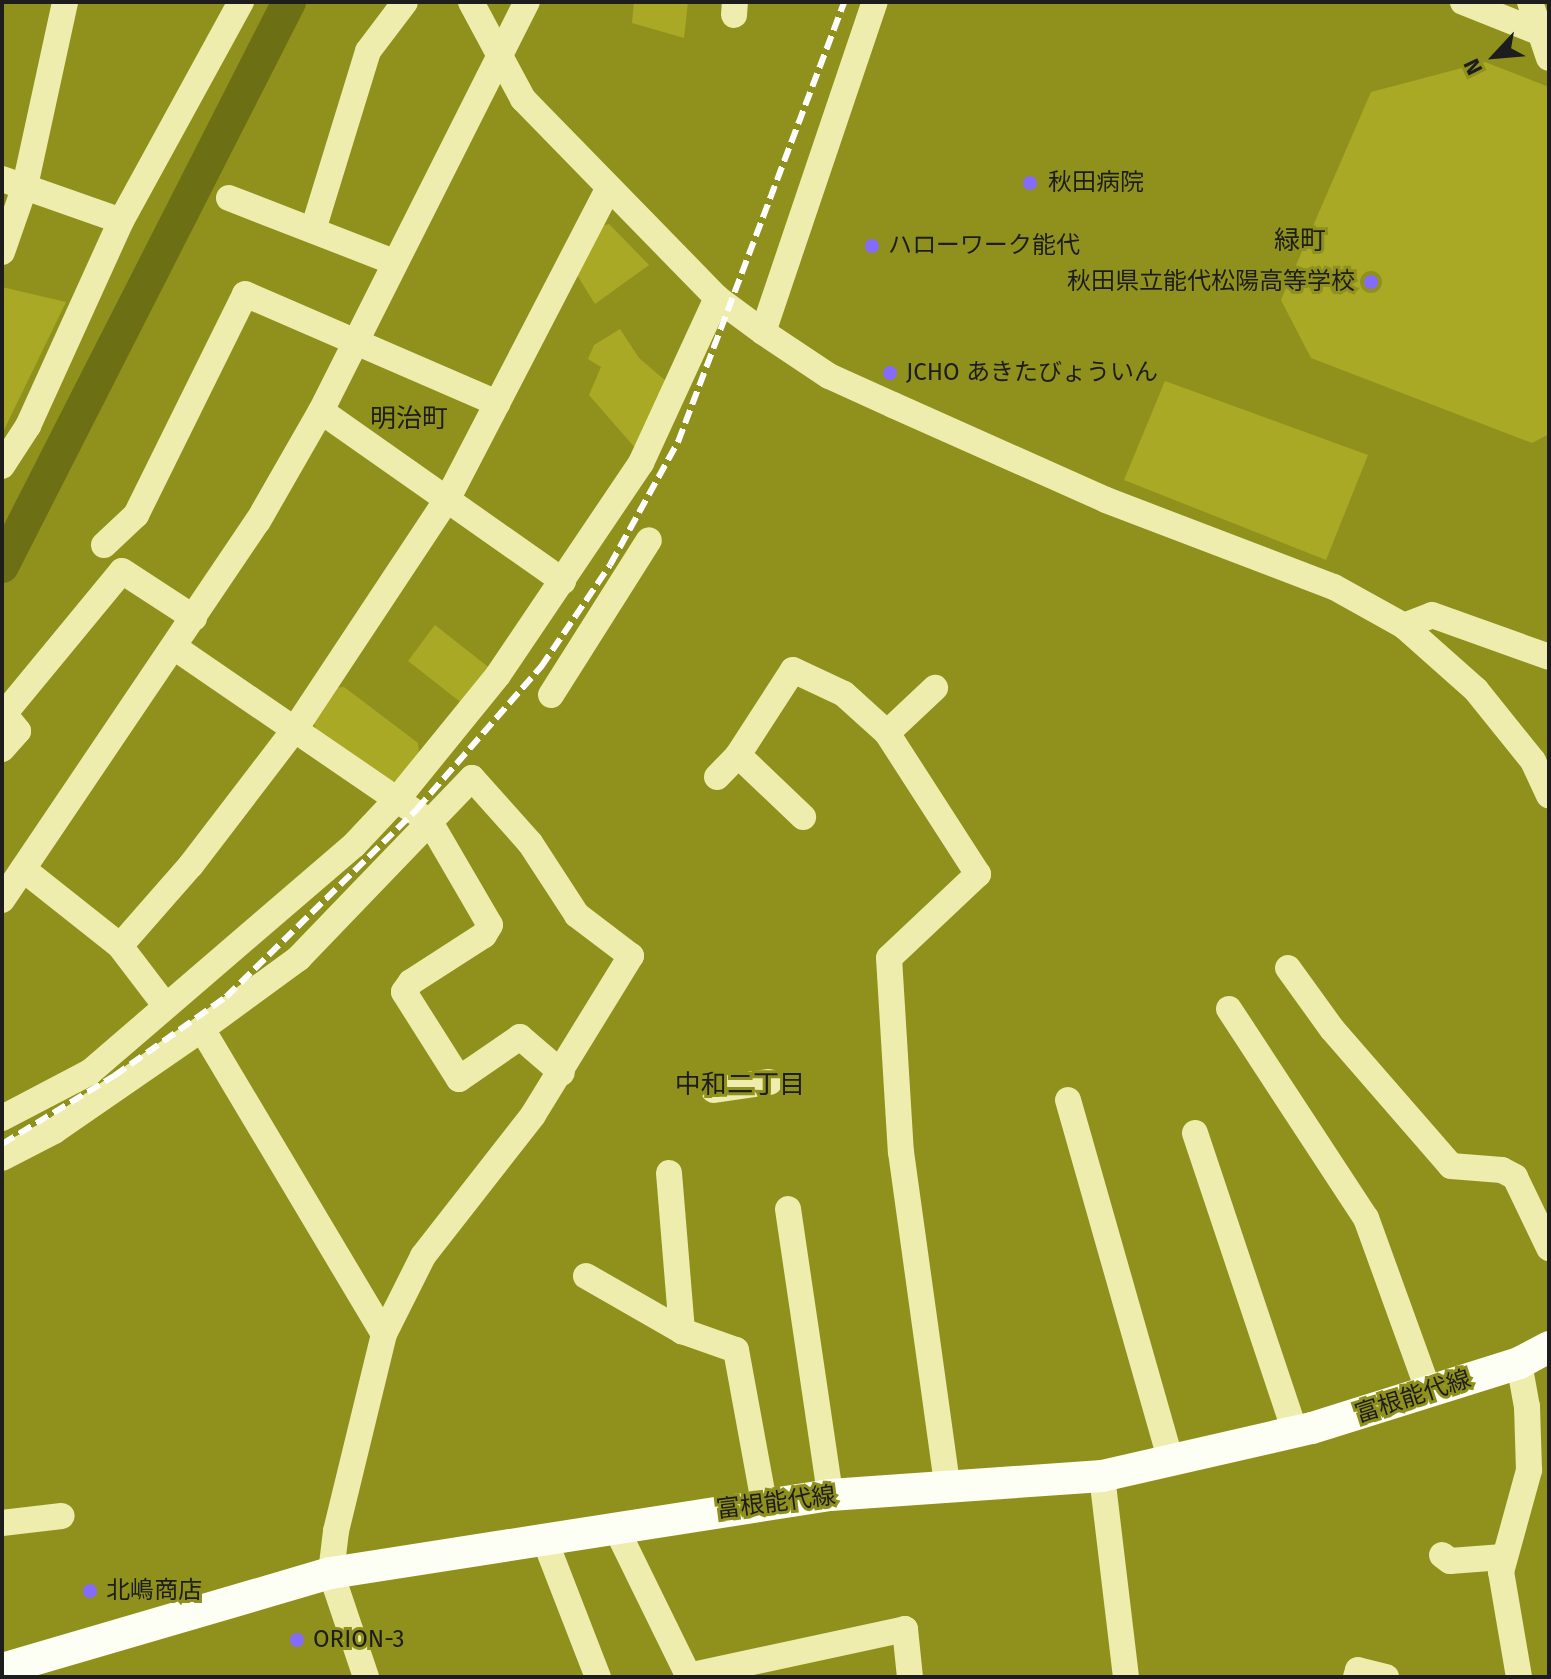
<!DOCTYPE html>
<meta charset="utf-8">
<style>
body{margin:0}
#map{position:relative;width:1551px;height:1679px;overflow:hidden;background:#90911d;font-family:"Fira Sans","Noto Sans JP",sans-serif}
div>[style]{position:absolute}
.green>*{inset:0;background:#a9a926}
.river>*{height:34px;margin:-17px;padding:0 17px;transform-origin:17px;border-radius:17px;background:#6d6f14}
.minor>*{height:26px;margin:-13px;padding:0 13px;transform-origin:13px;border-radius:13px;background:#eeedad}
.major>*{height:32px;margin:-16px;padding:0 16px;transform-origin:16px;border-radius:16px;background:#fefff4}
.rail>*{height:6px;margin-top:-3px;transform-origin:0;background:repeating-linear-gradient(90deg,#fff 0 14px,transparent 0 20px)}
.dots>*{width:22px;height:22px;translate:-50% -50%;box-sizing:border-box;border:4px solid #90911d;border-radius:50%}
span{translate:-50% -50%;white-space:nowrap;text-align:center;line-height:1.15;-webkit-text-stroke:6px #90911d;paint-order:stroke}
.poi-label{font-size:24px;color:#1d1d1d}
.left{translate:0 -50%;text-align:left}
.right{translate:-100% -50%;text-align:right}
.street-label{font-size:24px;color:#1d1d1d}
.neighbourhood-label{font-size:26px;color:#1d1d1d}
.frame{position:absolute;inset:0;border:4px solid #1d1d1d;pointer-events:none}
.north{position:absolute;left:1455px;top:16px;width:80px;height:80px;-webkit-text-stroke:6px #90911d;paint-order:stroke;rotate:244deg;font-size:22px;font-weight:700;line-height:32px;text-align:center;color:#1d1d1d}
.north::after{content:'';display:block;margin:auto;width:28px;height:36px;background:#1d1d1d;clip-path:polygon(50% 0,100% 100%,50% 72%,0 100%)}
</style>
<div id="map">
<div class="green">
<div style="clip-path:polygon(634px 2px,688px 2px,684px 38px,632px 23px)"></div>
<div style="clip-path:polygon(1485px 62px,1549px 87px,1549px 434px,1532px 443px,1311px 358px,1281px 300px,1371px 92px)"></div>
<div style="clip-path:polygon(609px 224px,649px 265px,595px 304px,574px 270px,598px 227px)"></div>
<div style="clip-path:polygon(2px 287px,66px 302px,2px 434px)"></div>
<div style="clip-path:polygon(620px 329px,639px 358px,667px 382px,636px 449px,589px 395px,601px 367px,588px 359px,594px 345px)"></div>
<div style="clip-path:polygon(1165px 381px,1368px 455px,1326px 560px,1124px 480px)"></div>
<div style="clip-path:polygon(435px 625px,492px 670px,463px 704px,408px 661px)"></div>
<div style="clip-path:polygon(344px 687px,418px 743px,419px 754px,398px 781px,386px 782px,317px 731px,313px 722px,335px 688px)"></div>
</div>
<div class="river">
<div style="left:2px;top:566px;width:633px;rotate:-63.03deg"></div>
</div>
<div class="minor">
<div style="left:471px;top:2px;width:110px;rotate:61.8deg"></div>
<div style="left:523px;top:99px;width:278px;rotate:45.7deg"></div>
<div style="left:717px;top:298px;width:57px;rotate:36.5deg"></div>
<div style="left:763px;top:332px;width:79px;rotate:33.7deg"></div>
<div style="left:829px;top:376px;width:70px;rotate:24.4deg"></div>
<div style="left:893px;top:405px;width:233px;rotate:24deg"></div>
<div style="left:1106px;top:500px;width:244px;rotate:20.9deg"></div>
<div style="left:1334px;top:587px;width:80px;rotate:29.1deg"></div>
<div style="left:1404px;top:626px;width:96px;rotate:41.6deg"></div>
<div style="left:1476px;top:690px;width:91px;rotate:51.2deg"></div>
<div style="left:1533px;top:761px;width:38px;rotate:65deg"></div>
<div style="left:1463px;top:2px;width:79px;rotate:21.7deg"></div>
<div style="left:1530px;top:2px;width:59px;rotate:71.3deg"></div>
<div style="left:734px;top:15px;width:13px;rotate:-86deg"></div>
<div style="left:2px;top:179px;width:126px;rotate:19.4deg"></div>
<div style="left:229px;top:198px;width:177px;rotate:21.2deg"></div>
<div style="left:313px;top:230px;width:187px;rotate:-72.9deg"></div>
<div style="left:368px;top:51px;width:61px;rotate:-52.9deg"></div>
<div style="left:2px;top:252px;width:70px;rotate:-70.8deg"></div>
<div style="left:25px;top:186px;width:188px;rotate:-77.7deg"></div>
<div style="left:763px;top:332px;width:348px;rotate:-71.3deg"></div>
<div style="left:321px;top:411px;width:296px;rotate:35.1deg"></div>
<div style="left:2px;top:466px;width:48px;rotate:-57deg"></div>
<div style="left:28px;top:426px;width:225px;rotate:-65.6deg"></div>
<div style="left:121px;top:221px;width:250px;rotate:-61.3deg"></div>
<div style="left:104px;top:545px;width:44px;rotate:-43.2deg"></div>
<div style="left:136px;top:515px;width:246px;rotate:-63.7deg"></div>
<div style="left:245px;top:294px;width:275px;rotate:23.4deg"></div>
<div style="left:1404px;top:626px;width:30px;rotate:-21deg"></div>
<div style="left:1432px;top:615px;width:124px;rotate:19.7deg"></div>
<div style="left:174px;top:647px;width:310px;rotate:34.4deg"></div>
<div style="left:430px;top:822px;width:119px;rotate:59.8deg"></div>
<div style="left:490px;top:925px;width:12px;rotate:121deg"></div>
<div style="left:484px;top:935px;width:87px;rotate:147.2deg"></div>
<div style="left:411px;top:982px;width:12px;rotate:125deg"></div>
<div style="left:404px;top:992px;width:103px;rotate:57.7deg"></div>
<div style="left:459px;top:1079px;width:74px;rotate:-34.5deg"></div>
<div style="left:520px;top:1037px;width:55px;rotate:40.6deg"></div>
<div style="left:551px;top:695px;width:183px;rotate:-57.7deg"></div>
<div style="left:887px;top:733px;width:66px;rotate:-43.2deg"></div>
<div style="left:2px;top:749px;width:24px;rotate:-48deg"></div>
<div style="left:18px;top:731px;width:22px;rotate:-129deg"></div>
<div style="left:4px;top:714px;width:185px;rotate:-50.5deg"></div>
<div style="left:122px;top:571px;width:86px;rotate:33.1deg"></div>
<div style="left:738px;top:755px;width:90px;rotate:43.6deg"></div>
<div style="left:717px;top:777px;width:30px;rotate:-46deg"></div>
<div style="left:738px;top:755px;width:101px;rotate:-57.1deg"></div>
<div style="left:793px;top:670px;width:56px;rotate:25.2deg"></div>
<div style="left:844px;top:694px;width:58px;rotate:42.2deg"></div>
<div style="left:887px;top:733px;width:168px;rotate:57.2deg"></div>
<div style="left:978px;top:874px;width:122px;rotate:136.7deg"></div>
<div style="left:889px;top:958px;width:194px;rotate:86.5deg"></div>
<div style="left:901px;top:1152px;width:340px;rotate:82.1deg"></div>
<div style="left:23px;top:869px;width:124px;rotate:38.4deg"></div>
<div style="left:120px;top:946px;width:74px;rotate:52.7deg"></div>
<div style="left:2px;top:900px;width:457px;rotate:-56deg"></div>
<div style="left:258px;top:521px;width:127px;rotate:-60.2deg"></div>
<div style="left:321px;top:411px;width:458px;rotate:-63.3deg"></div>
<div style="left:120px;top:946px;width:108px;rotate:-48.8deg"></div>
<div style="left:191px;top:865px;width:171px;rotate:-52.6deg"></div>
<div style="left:295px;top:729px;width:277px;rotate:-56.5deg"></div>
<div style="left:448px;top:498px;width:348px;rotate:-62.6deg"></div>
<div style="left:1288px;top:968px;width:75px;rotate:54.2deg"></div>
<div style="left:1332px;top:1029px;width:181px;rotate:49deg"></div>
<div style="left:1451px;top:1166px;width:51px;rotate:4.5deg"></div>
<div style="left:1502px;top:1170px;width:15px;rotate:28deg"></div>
<div style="left:1515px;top:1177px;width:79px;rotate:64.4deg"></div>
<div style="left:1229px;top:1009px;width:250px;rotate:56.8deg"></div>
<div style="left:1366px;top:1218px;width:185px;rotate:70.1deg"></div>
<div style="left:714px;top:1090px;width:56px;rotate:-8.3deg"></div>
<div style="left:1068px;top:1100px;width:375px;rotate:74.1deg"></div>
<div style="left:2px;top:1118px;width:99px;rotate:-27.6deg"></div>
<div style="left:90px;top:1072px;width:348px;rotate:-40.7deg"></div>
<div style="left:354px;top:845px;width:66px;rotate:-46.8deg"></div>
<div style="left:399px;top:797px;width:157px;rotate:-50.9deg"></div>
<div style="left:498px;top:675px;width:256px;rotate:-56deg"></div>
<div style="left:641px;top:463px;width:182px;rotate:-65.3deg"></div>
<div style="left:1195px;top:1133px;width:315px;rotate:71.5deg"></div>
<div style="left:2px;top:1158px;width:59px;rotate:-27.4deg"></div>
<div style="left:54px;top:1131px;width:180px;rotate:-34.6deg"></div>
<div style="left:669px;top:1173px;width:159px;rotate:85.3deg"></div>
<div style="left:788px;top:1209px;width:289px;rotate:81.6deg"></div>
<div style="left:586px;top:1276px;width:111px;rotate:29.8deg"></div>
<div style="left:682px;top:1331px;width:57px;rotate:19.4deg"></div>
<div style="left:736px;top:1350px;width:156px;rotate:79.6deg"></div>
<div style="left:1102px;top:1476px;width:202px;rotate:83.2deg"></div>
<div style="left:2px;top:1523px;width:60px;rotate:-6.7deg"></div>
<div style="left:616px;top:1528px;width:166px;rotate:63.9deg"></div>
<div style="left:544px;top:1538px;width:149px;rotate:68.8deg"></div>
<div style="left:1442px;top:1555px;width:10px;rotate:37deg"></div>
<div style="left:1450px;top:1561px;width:53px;rotate:-4.3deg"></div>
<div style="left:688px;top:1676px;width:222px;rotate:-12.2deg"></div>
<div style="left:905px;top:1629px;width:48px;rotate:84.1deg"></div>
<div style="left:366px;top:1677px;width:110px;rotate:-108.6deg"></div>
<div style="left:331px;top:1573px;width:42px;rotate:-83.2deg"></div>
<div style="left:336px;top:1531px;width:203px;rotate:-76.3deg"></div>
<div style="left:384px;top:1334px;width:87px;rotate:-63.4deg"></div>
<div style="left:423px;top:1256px;width:179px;rotate:-52deg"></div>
<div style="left:533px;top:1115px;width:187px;rotate:-58.4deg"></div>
<div style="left:631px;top:956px;width:68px;rotate:-142.8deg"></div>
<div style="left:577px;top:915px;width:86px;rotate:-123.1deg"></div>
<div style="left:530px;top:843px;width:87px;rotate:-131.7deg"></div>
<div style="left:472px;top:778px;width:250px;rotate:133.9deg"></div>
<div style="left:299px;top:958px;width:120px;rotate:143.8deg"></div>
<div style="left:202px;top:1029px;width:355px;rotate:59.2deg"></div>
<div style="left:1356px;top:1677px;width:7px;rotate:-74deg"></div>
<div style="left:1358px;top:1670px;width:29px;rotate:14deg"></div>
<div style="left:1519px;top:1677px;width:107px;rotate:-99.7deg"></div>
<div style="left:1501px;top:1572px;width:106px;rotate:-74.6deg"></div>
<div style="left:1529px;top:1470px;width:63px;rotate:-91.8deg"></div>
<div style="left:1527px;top:1407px;width:45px;rotate:-100.3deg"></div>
</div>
<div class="major">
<div style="left:2px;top:1669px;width:343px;rotate:-16.3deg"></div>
<div style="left:331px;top:1573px;width:505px;rotate:-8.88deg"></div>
<div style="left:830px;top:1495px;width:273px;rotate:-4deg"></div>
<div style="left:1102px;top:1476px;width:215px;rotate:-12.9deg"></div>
<div style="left:1312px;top:1428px;width:217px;rotate:-17.4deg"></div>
<div style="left:1519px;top:1363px;width:34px;rotate:-28deg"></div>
</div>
<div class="rail">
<div style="left:2px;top:1144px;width:131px;rotate:-31.3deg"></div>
<div style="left:114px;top:1076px;width:137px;rotate:-35.2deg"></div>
<div style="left:226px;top:997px;width:268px;rotate:-44.5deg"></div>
<div style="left:417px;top:809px;width:189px;rotate:-48.9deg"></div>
<div style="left:541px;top:667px;width:123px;rotate:-55.9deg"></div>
<div style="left:610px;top:565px;width:141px;rotate:-61.1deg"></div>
<div style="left:678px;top:442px;width:470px;rotate:-69.3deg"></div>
</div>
<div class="dots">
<div style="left:1030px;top:183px;background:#826bfd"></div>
<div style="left:872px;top:246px;background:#826bfd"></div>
<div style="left:1371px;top:282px;background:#826bfd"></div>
<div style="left:890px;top:373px;background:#826bfd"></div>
<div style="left:90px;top:1591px;background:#826bfd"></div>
<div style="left:297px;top:1640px;background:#826bfd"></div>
</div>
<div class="poi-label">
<span class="left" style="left:1048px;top:183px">秋田病院</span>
<span class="left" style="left:888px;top:246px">ハローワーク能代</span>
<span class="right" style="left:1355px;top:282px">秋田県立能代松陽高等学校</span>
<span class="left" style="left:906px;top:373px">JCHO あきたびょういん</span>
<span class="left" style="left:106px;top:1591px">北嶋商店</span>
<span class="left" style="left:313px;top:1640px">ORION-3</span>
</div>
<div class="street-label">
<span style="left:1413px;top:1397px;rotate:-18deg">富根能代線</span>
<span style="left:776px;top:1503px;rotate:-7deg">富根能代線</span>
</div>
<div class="neighbourhood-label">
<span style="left:1300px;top:241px">緑町</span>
<span style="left:409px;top:419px">明治町</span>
<span style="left:740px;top:1085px">中和二丁目</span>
</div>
<div class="frame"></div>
<div class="north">N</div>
</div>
